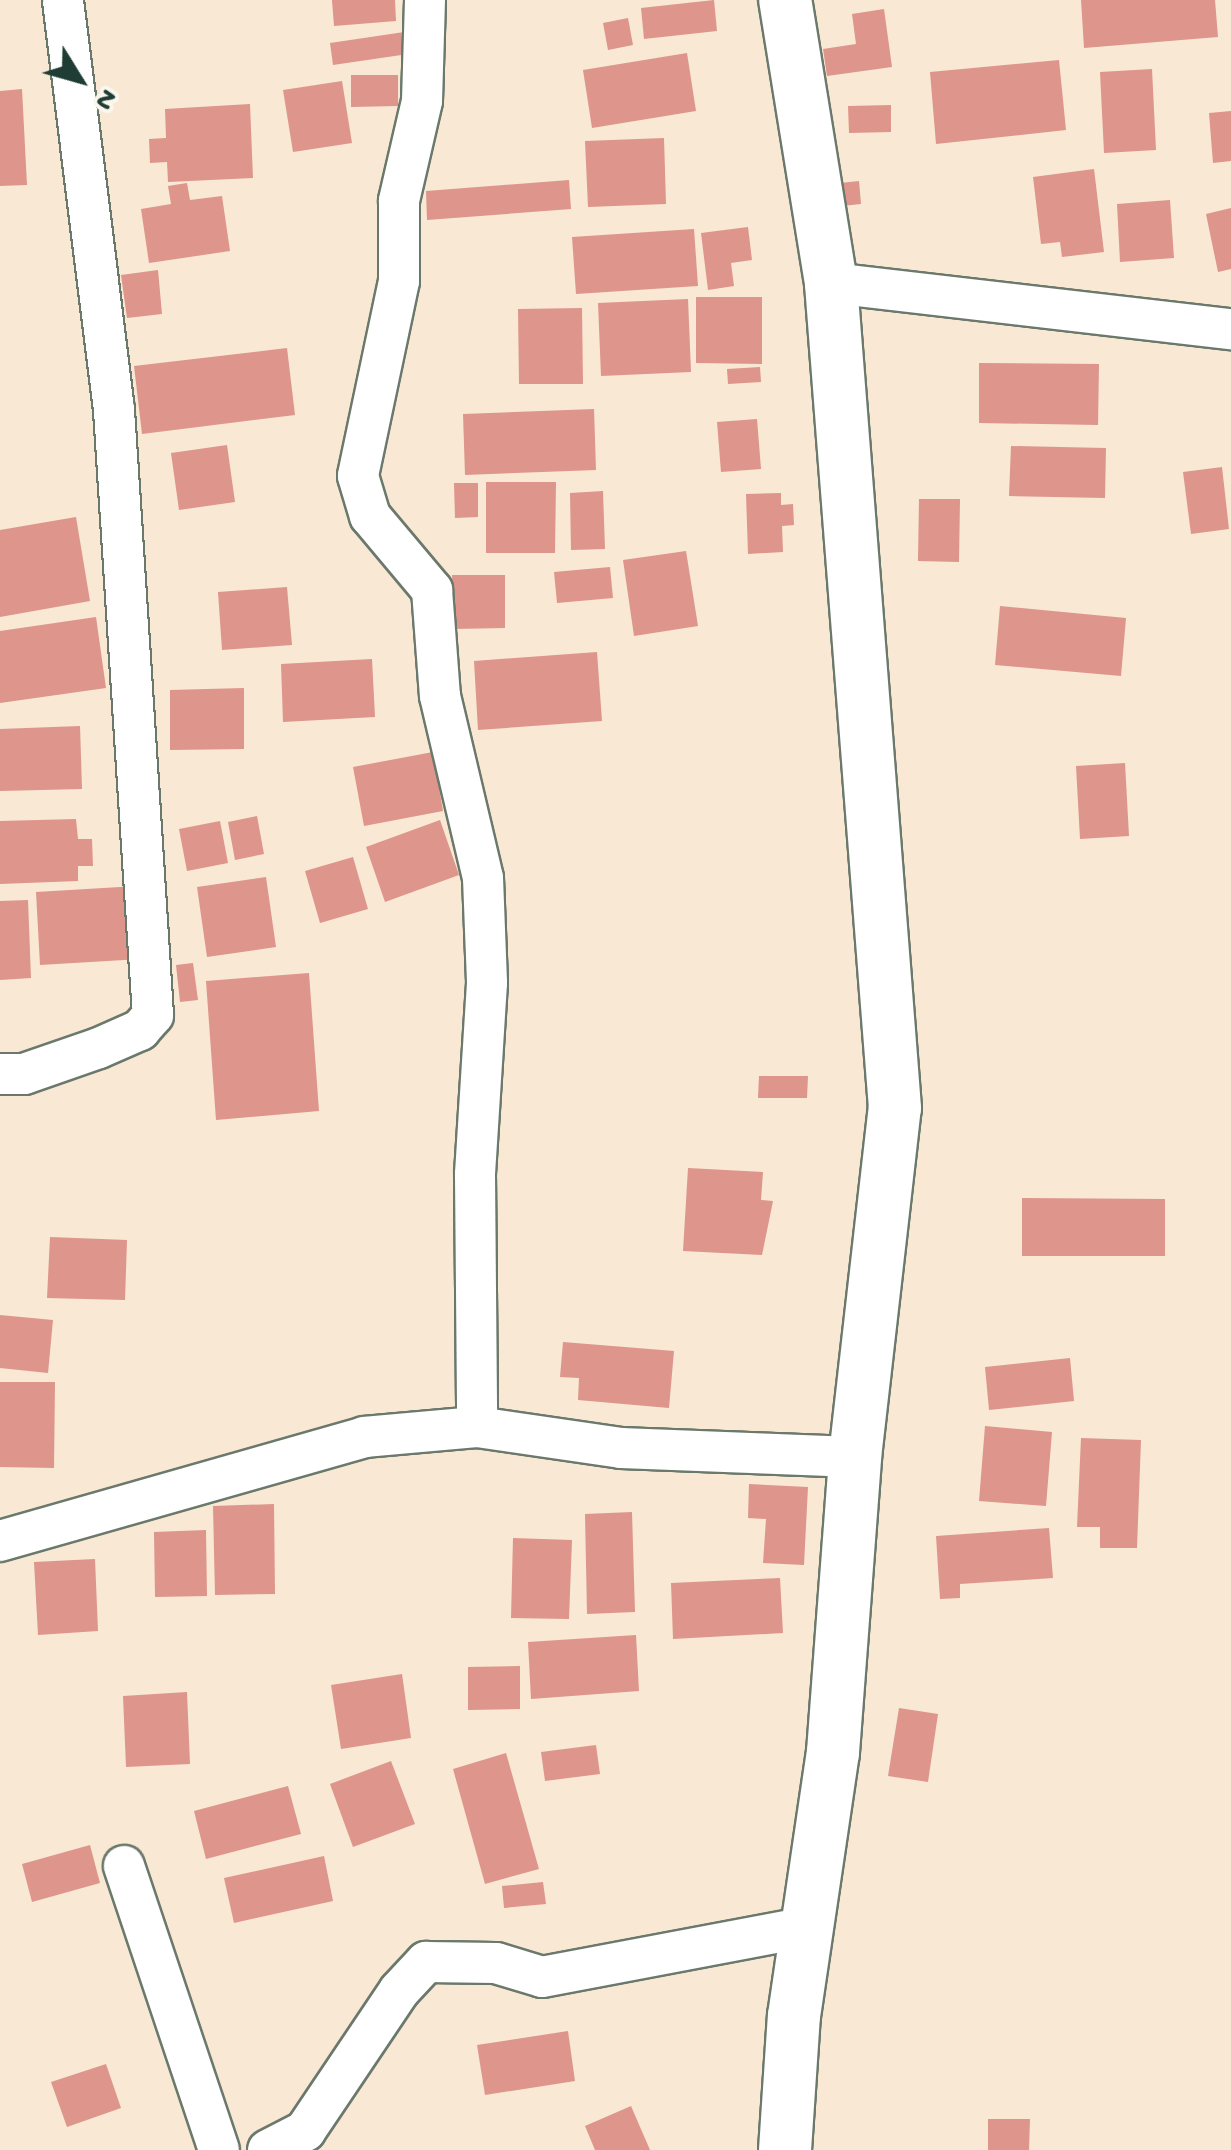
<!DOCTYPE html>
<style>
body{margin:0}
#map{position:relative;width:1231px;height:2150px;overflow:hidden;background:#f8e8d4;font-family:"Gochi Hand",sans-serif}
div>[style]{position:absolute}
.building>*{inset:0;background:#de958c}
.roads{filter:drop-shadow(2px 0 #6b796c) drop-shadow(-2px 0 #6b796c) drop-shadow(0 2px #6b796c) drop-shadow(0 -2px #6b796c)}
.minor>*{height:40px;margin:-20px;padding:0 20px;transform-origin:20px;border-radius:20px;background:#fff}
.tertiary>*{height:52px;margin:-26px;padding:0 26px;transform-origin:26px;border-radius:26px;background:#fff}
span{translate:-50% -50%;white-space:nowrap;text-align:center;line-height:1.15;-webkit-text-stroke:8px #fbf7ec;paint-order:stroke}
.north{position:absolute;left:30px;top:30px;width:100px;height:100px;-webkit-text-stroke:8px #fbf7ec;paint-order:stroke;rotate:127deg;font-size:28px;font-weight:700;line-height:40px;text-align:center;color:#1f3d34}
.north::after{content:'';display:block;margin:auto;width:35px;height:45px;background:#1f3d34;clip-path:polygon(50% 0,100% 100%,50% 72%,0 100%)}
</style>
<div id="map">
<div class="building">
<div style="clip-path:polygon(332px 0,395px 0,396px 21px,334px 26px)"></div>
<div style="clip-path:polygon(714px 0,717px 31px,644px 39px,641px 8px)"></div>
<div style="clip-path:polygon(1081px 0,1215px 0,1218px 37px,1084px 48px)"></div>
<div style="clip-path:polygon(884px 9px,892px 67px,827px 76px,823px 49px,856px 44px,852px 14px)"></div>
<div style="clip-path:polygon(628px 18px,633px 45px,608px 50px,603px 23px)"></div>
<div style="clip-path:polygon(411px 31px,415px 53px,333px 65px,330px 43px)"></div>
<div style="clip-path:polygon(687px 53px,696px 111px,592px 128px,583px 70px)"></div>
<div style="clip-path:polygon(1059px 60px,1066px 130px,936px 144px,930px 72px)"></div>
<div style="clip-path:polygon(1152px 69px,1156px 150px,1104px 153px,1100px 72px)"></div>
<div style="clip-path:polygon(351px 75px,398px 75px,398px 106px,351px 107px)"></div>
<div style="clip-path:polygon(342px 81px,352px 143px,293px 152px,283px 90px)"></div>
<div style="clip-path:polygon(22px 89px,27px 185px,0 186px,0 91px)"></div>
<div style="clip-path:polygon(250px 104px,253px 178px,168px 182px,167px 162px,150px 163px,149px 139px,166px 138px,165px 109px)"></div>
<div style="clip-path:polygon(891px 105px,891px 132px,849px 133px,848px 106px)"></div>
<div style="clip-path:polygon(1231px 111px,1231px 161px,1213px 163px,1209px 113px)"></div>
<div style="clip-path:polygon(664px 138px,666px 204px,588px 207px,585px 141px)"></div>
<div style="clip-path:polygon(1094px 169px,1104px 252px,1062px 257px,1060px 242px,1041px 244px,1033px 177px)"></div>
<div style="clip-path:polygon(569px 180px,571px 209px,427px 220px,426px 191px)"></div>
<div style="clip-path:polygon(859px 181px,861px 204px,823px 208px,821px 185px)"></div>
<div style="clip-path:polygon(187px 183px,190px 200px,222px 196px,230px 251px,149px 263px,141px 209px,171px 204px,168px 186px)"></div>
<div style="clip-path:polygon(1170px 200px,1174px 258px,1120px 262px,1117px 204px)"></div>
<div style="clip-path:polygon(1231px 208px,1231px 269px,1218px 272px,1206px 214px)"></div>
<div style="clip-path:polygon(748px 227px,752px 260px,731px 263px,734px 286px,708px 290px,701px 233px)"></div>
<div style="clip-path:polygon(694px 229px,698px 286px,576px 294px,572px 237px)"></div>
<div style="clip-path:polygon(158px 270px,162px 314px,127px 318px,121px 275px)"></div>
<div style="clip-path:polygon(696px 297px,762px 297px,762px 364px,696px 363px)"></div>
<div style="clip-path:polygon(688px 299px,691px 372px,601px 376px,598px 303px)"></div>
<div style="clip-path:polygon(582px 308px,583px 384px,519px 384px,518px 309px)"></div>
<div style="clip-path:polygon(287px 348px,295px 415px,142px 434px,134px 366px)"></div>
<div style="clip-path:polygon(979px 363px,1099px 364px,1098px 425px,979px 423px)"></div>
<div style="clip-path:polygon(760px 367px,761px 382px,728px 384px,727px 369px)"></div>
<div style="clip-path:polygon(594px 409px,596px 470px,465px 475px,463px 414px)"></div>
<div style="clip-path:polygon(757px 419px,761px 469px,721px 472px,717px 422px)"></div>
<div style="clip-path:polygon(227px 445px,235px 502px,179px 510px,171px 453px)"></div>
<div style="clip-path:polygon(1011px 446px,1106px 448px,1105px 498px,1009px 496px)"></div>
<div style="clip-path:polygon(1222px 467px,1229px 529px,1191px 534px,1183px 472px)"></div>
<div style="clip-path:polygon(486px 482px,556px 482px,555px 553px,486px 553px)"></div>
<div style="clip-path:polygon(454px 483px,478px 483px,478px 517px,455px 518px)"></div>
<div style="clip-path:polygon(603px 491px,605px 549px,571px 550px,570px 493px)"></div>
<div style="clip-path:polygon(781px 493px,781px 505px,793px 504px,794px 525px,782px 526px,783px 552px,748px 554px,746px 494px)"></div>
<div style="clip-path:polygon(919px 499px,960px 499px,959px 562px,918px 561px)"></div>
<div style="clip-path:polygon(76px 517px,90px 601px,0 617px,0 530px)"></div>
<div style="clip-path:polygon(686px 551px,698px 626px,634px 636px,623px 560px)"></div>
<div style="clip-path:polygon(610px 567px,613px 598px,557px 603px,554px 572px)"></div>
<div style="clip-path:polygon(452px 575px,505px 575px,505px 628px,453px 629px)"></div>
<div style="clip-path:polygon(287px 587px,292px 645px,222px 650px,218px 592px)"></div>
<div style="clip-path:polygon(1000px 606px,1126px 618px,1121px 676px,995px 665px)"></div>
<div style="clip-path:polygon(96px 617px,106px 688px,0 703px,0 631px)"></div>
<div style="clip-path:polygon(597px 652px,602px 721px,478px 730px,474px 661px)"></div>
<div style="clip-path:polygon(372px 659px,375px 717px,283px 722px,281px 664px)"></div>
<div style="clip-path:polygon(244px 688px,244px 749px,170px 750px,170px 690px)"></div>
<div style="clip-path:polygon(80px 726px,82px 789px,0 791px,0 729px)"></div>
<div style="clip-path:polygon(433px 752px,443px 811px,364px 826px,353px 767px)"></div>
<div style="clip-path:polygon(1125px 763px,1129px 836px,1080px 839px,1076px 766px)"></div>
<div style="clip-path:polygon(257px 816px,264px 854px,235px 860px,228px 822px)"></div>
<div style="clip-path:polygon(76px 819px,78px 839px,92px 839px,93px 866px,78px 866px,78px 881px,0 884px,0 821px)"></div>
<div style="clip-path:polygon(440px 820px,459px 875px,385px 902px,366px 847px)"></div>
<div style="clip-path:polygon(220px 821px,228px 863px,187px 871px,179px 829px)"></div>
<div style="clip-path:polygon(353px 857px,368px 909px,320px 923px,305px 871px)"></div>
<div style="clip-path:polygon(266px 877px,276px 947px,207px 957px,197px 887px)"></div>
<div style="clip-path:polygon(137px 886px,141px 959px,40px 965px,36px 892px)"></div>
<div style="clip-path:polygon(28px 900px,31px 978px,0 980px,0 901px)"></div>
<div style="clip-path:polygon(193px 963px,198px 1000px,180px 1002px,176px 965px)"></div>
<div style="clip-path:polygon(309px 973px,319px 1111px,216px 1120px,206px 981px)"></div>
<div style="clip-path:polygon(759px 1076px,808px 1076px,807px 1098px,758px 1098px)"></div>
<div style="clip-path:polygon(688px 1168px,763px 1172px,761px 1200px,773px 1201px,762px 1255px,683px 1251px)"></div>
<div style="clip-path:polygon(1022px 1198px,1165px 1199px,1165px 1256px,1022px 1256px)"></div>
<div style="clip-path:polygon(50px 1237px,127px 1240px,125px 1300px,47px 1298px)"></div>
<div style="clip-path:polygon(0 1315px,53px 1320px,48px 1373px,0 1368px)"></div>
<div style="clip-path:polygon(563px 1342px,674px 1351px,669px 1408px,578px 1400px,579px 1378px,560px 1377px)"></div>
<div style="clip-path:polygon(1070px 1358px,1074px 1401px,989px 1410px,985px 1367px)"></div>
<div style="clip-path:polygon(0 1382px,55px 1382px,54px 1468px,0 1467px)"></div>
<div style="clip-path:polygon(985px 1426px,1052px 1432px,1046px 1506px,979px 1501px)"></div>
<div style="clip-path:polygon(1081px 1438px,1141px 1440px,1137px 1548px,1100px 1548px,1100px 1527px,1077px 1527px)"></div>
<div style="clip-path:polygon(749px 1484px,808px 1487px,804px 1565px,763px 1563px,766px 1519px,748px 1518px)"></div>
<div style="clip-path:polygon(274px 1504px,275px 1594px,215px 1595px,213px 1506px)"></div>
<div style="clip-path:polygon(632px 1512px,635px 1612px,587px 1614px,585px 1514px)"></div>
<div style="clip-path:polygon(1049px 1528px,1053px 1578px,960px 1584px,960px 1598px,940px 1599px,936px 1536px)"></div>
<div style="clip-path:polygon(206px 1530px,207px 1596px,155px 1597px,154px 1532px)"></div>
<div style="clip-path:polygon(513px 1538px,572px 1540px,569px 1619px,511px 1618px)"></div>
<div style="clip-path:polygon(95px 1559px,98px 1631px,38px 1635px,34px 1562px)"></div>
<div style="clip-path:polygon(780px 1578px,783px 1633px,673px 1639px,671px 1583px)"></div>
<div style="clip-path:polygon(636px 1635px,639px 1691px,531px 1699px,528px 1642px)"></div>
<div style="clip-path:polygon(520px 1666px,520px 1709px,468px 1710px,468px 1667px)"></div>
<div style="clip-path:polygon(402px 1674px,411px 1738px,341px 1749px,331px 1685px)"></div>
<div style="clip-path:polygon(187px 1692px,190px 1764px,126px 1767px,123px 1696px)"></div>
<div style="clip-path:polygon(899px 1708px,938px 1714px,928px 1782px,888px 1776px)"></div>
<div style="clip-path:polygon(596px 1745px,600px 1774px,545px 1781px,541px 1752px)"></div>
<div style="clip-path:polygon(506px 1753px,539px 1869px,485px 1884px,453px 1769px)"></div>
<div style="clip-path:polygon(391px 1761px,415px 1824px,353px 1847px,330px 1784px)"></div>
<div style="clip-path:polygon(288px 1786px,301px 1834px,206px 1859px,194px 1811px)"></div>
<div style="clip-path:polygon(90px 1845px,100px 1883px,32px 1902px,22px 1864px)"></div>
<div style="clip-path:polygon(324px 1856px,333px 1901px,234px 1923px,224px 1878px)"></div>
<div style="clip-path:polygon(543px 1882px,546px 1904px,504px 1908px,502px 1886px)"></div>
<div style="clip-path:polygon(568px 2031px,575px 2081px,485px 2095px,477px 2045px)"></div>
<div style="clip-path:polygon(106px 2064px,121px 2108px,67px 2127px,51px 2082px)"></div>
<div style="clip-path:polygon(631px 2106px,650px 2150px,595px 2150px,585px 2126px)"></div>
<div style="clip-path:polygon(988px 2119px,1030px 2119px,1029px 2150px,988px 2150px)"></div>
</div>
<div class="roads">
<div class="minor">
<div style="left:425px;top:0;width:101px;rotate:91.7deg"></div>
<div style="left:422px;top:101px;width:103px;rotate:103deg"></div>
<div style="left:399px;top:201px;width:80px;rotate:90deg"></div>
<div style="left:399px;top:281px;width:199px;rotate:101.9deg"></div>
<div style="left:358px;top:476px;width:42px;rotate:73.3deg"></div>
<div style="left:370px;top:516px;width:97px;rotate:50deg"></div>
<div style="left:432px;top:590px;width:106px;rotate:85.7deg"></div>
<div style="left:440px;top:696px;width:187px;rotate:76.7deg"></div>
<div style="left:483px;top:878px;width:105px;rotate:87.8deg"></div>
<div style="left:487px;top:983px;width:192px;rotate:93.6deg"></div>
<div style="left:475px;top:1175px;width:252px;rotate:89.5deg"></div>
<div style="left:831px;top:283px;width:403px;rotate:6.6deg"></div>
<div style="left:0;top:1074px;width:24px"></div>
<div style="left:24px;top:1074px;width:79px;rotate:-19.1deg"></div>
<div style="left:99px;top:1048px;width:45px;rotate:-23.7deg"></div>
<div style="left:140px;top:1030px;width:20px;rotate:-49deg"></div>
<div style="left:153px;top:1015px;width:606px;rotate:-93.69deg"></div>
<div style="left:114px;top:410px;width:413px;rotate:-97.1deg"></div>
<div style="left:0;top:1541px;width:379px;rotate:-15.9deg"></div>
<div style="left:364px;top:1437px;width:113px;rotate:-5.1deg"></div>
<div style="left:477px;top:1427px;width:146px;rotate:8.3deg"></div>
<div style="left:621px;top:1448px;width:234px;rotate:2.2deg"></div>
<div style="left:124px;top:1866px;width:299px;rotate:71.5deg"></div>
<div style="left:268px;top:2150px;width:42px;rotate:-27.2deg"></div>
<div style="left:305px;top:2131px;width:169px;rotate:-56.1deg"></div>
<div style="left:399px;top:1991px;width:40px;rotate:-47deg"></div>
<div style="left:426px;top:1962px;width:70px;rotate:0.8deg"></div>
<div style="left:496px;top:1963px;width:48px;rotate:16.9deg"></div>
<div style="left:542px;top:1977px;width:270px;rotate:-10.7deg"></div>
</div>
<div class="tertiary">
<div style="left:785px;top:2150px;width:134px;rotate:-86.2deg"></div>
<div style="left:794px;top:2016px;width:267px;rotate:-81.6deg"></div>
<div style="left:833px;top:1752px;width:296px;rotate:-85.7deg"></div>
<div style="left:855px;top:1457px;width:351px;rotate:-83.5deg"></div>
<div style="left:895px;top:1108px;width:827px;rotate:-94.44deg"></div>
<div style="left:831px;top:283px;width:287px;rotate:-99.2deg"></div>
</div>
</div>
<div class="north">N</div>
</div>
